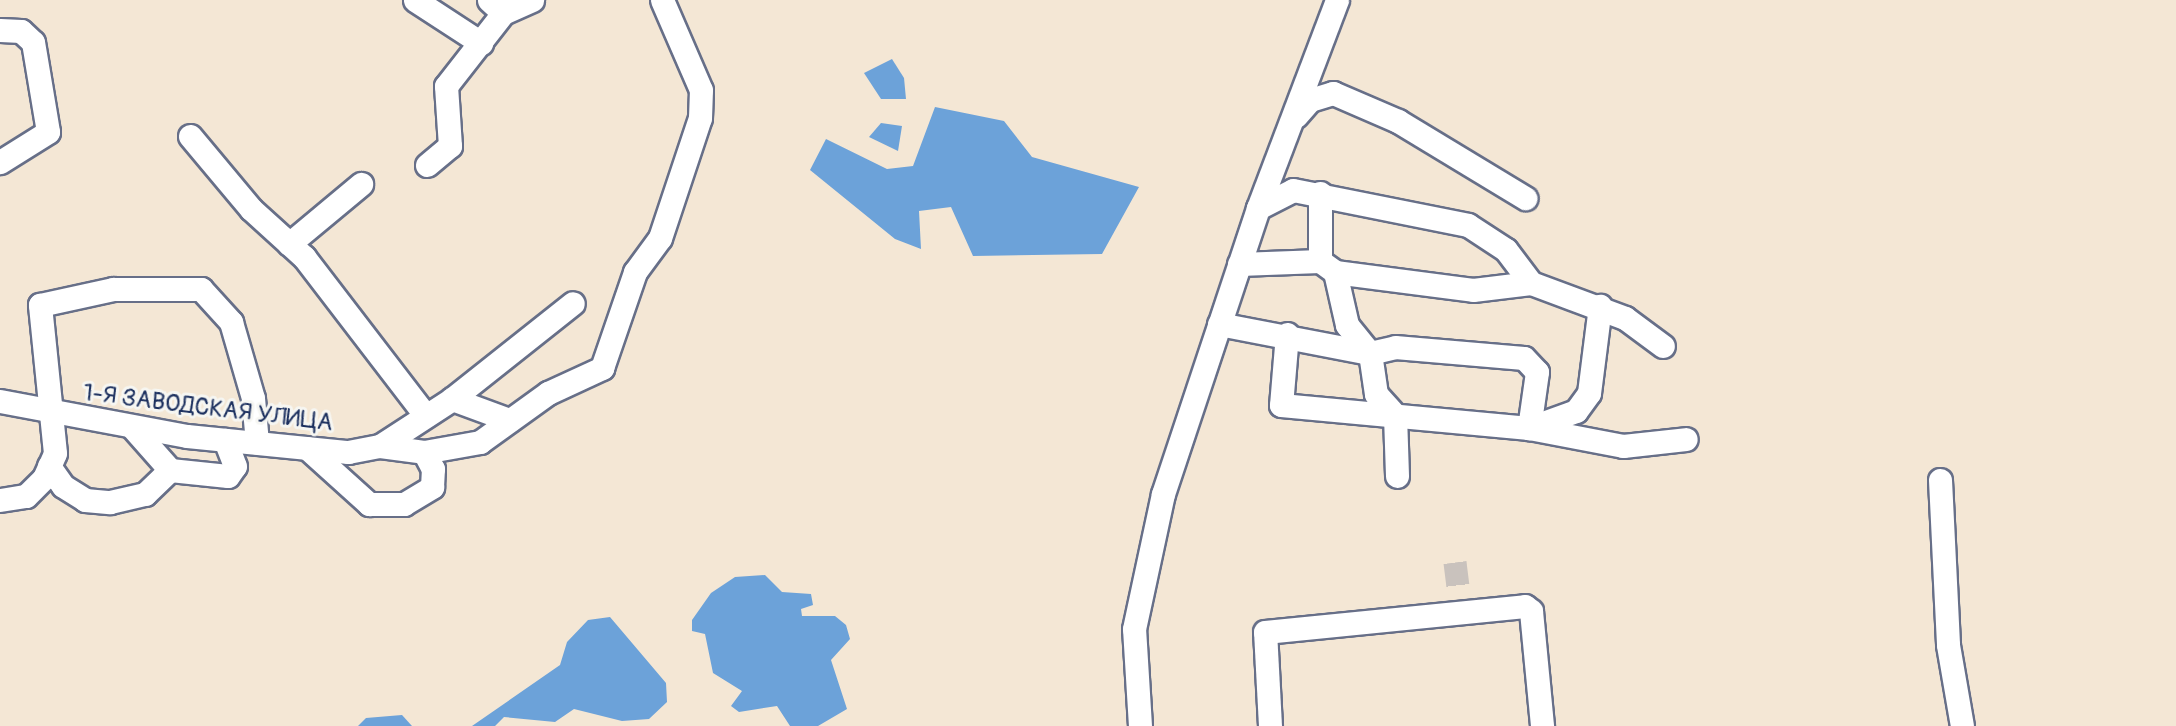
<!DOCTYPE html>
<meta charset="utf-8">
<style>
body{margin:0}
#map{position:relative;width:2176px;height:726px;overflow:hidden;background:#f4e7d5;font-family:Pangolin,sans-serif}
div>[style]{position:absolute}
.water>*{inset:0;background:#6ca2d9}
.minor-tunnel>*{height:23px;margin-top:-11.5px;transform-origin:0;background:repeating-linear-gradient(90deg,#c9c2bd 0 23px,transparent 0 34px)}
.roads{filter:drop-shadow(2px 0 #676f88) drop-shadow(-2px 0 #676f88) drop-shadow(0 2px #676f88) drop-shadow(0 -2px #676f88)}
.minor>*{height:23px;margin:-11.5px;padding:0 11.5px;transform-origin:11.5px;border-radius:11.5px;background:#fff}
span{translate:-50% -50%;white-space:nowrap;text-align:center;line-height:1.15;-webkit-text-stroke:6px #f6f6f2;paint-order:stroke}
.street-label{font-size:24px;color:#1b2f5e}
</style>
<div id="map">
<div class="water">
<div style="clip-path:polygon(892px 59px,904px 78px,906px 99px,881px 99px,864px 73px)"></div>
<div style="clip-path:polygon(935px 107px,1004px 121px,1032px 157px,1139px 187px,1102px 254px,973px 256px,951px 207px,919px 211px,921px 249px,895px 239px,810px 170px,826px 139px,887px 169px,913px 166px)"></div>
<div style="clip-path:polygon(881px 123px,902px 126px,898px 151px,869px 137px)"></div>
<div style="clip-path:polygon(765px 575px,782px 592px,811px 594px,813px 605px,801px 609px,802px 616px,835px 616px,846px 625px,850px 639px,831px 660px,847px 709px,818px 726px,790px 726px,777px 706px,739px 712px,731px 706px,742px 691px,713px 673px,705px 634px,692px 631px,692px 620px,711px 593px,735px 577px)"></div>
<div style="clip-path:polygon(610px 617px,666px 683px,667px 702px,649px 719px,622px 721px,574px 709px,555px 722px,504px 717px,495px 726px,472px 726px,560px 665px,567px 642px,588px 620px)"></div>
<div style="clip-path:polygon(402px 715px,412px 726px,358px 726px,366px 718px)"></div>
</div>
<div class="minor-tunnel">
<div style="left:1455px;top:562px;width:32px;rotate:83deg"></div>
</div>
<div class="roads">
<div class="minor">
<div style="left:415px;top:0;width:79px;rotate:33.1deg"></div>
<div style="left:489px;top:0;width:19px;rotate:43deg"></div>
<div style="left:503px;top:13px;width:32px;rotate:-24deg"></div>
<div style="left:0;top:30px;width:21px;rotate:3deg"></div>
<div style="left:21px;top:31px;width:16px;rotate:43deg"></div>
<div style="left:33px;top:42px;width:91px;rotate:80.5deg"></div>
<div style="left:48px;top:132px;width:57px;rotate:148deg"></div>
<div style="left:1296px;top:116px;width:21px;rotate:-49deg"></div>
<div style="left:1310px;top:100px;width:24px;rotate:-17deg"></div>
<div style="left:1333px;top:93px;width:71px;rotate:23.3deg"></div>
<div style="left:1398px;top:121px;width:149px;rotate:31.2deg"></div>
<div style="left:190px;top:136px;width:95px;rotate:50.1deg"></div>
<div style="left:251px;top:209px;width:72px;rotate:42.2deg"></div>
<div style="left:304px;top:257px;width:200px;rotate:52.5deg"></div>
<div style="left:427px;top:165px;width:30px;rotate:-40deg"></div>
<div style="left:450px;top:146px;width:60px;rotate:-93.8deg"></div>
<div style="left:446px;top:86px;width:93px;rotate:-52deg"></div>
<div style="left:1320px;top:193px;width:68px;rotate:90deg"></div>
<div style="left:1258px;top:208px;width:39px;rotate:-27deg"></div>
<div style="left:1293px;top:190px;width:178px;rotate:11.3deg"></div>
<div style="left:1468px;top:225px;width:45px;rotate:33.3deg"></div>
<div style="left:1506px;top:250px;width:41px;rotate:52.9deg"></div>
<div style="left:289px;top:244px;width:94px;rotate:-39.8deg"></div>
<div style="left:1239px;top:264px;width:81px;rotate:-2.1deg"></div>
<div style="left:1320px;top:261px;width:19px;rotate:36deg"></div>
<div style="left:1335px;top:272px;width:139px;rotate:7.4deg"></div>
<div style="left:1473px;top:290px;width:58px;rotate:-6.9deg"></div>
<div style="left:1531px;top:283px;width:100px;rotate:20.4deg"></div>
<div style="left:1625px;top:318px;width:47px;rotate:36.4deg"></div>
<div style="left:1335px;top:272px;width:54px;rotate:77.2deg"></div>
<div style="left:1347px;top:325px;width:36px;rotate:51deg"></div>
<div style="left:1370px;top:353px;width:41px;rotate:81.7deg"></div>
<div style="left:1376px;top:394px;width:28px;rotate:48deg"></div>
<div style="left:1395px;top:415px;width:61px;rotate:88.1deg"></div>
<div style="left:1219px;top:324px;width:154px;rotate:10.9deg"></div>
<div style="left:1370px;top:353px;width:26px;rotate:-13deg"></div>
<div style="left:1395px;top:347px;width:129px;rotate:4.9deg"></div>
<div style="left:1524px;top:358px;width:19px;rotate:47deg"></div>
<div style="left:1537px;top:372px;width:57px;rotate:98.1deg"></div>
<div style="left:1529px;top:428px;width:50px;rotate:-19.9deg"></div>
<div style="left:1576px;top:411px;width:22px;rotate:-54deg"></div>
<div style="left:1589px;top:393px;width:88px;rotate:-82.8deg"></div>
<div style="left:1287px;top:334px;width:71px;rotate:94.8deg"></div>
<div style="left:1281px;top:405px;width:249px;rotate:5.3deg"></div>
<div style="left:1529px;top:428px;width:96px;rotate:10.8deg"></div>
<div style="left:1623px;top:446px;width:63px;rotate:-6.3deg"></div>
<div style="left:452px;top:399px;width:61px;rotate:20.2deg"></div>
<div style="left:0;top:401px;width:190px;rotate:10.6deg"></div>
<div style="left:187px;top:436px;width:162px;rotate:5.7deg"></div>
<div style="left:348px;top:452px;width:33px;rotate:-11deg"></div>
<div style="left:380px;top:446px;width:86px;rotate:-33.1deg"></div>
<div style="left:452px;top:399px;width:154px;rotate:-38.4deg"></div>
<div style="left:132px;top:427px;width:57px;rotate:48.5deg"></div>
<div style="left:380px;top:446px;width:44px;rotate:7.8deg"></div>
<div style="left:424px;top:452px;width:57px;rotate:-10.1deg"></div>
<div style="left:480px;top:442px;width:84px;rotate:-35.8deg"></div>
<div style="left:548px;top:393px;width:60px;rotate:-24.8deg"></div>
<div style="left:602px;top:368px;width:102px;rotate:-71deg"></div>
<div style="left:635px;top:272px;width:42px;rotate:-53.7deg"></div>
<div style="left:660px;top:238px;width:126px;rotate:-71.6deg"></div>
<div style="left:700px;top:118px;width:28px;rotate:-88deg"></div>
<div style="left:701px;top:90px;width:98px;rotate:-113.4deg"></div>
<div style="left:307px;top:448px;width:84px;rotate:42.1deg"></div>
<div style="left:369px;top:504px;width:35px"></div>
<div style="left:404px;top:504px;width:33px;rotate:-31deg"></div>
<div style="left:432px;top:487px;width:18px;rotate:-87deg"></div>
<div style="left:433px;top:469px;width:19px;rotate:-118deg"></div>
<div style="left:49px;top:466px;width:24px;rotate:55deg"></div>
<div style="left:63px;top:486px;width:26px;rotate:32deg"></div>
<div style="left:85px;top:500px;width:25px;rotate:5deg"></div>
<div style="left:110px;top:502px;width:36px;rotate:-13deg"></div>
<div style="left:145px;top:494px;width:35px;rotate:-44deg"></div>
<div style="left:170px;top:470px;width:58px;rotate:5.9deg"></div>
<div style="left:228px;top:476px;width:12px;rotate:-55deg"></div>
<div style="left:235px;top:466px;width:28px;rotate:-111deg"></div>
<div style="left:1940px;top:480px;width:165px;rotate:87.2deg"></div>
<div style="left:1948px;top:645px;width:82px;rotate:80.2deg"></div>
<div style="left:0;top:500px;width:26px;rotate:-9deg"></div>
<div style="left:26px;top:496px;width:25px;rotate:-45deg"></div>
<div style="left:44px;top:478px;width:27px;rotate:-66deg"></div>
<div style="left:55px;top:453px;width:149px;rotate:-95.8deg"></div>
<div style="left:40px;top:305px;width:75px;rotate:-12.4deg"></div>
<div style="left:113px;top:289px;width:88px"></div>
<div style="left:201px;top:289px;width:45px;rotate:47.7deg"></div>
<div style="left:231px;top:322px;width:79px;rotate:73.9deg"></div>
<div style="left:253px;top:398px;width:45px;rotate:84.9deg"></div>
<div style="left:1140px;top:726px;width:97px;rotate:-93.5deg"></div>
<div style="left:1134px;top:629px;width:138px;rotate:-77.9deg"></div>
<div style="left:1163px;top:494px;width:301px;rotate:-71.6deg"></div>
<div style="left:1258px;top:208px;width:222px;rotate:-69.2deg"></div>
<div style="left:1270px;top:726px;width:94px;rotate:-93deg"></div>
<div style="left:1265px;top:632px;width:261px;rotate:-5.7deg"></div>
<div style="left:1525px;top:606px;width:8px;rotate:40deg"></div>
<div style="left:1531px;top:611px;width:116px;rotate:84.5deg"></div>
</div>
</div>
<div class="street-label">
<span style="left:208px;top:408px;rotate:7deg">1-Я ЗАВОДСКАЯ УЛИЦА</span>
</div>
</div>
